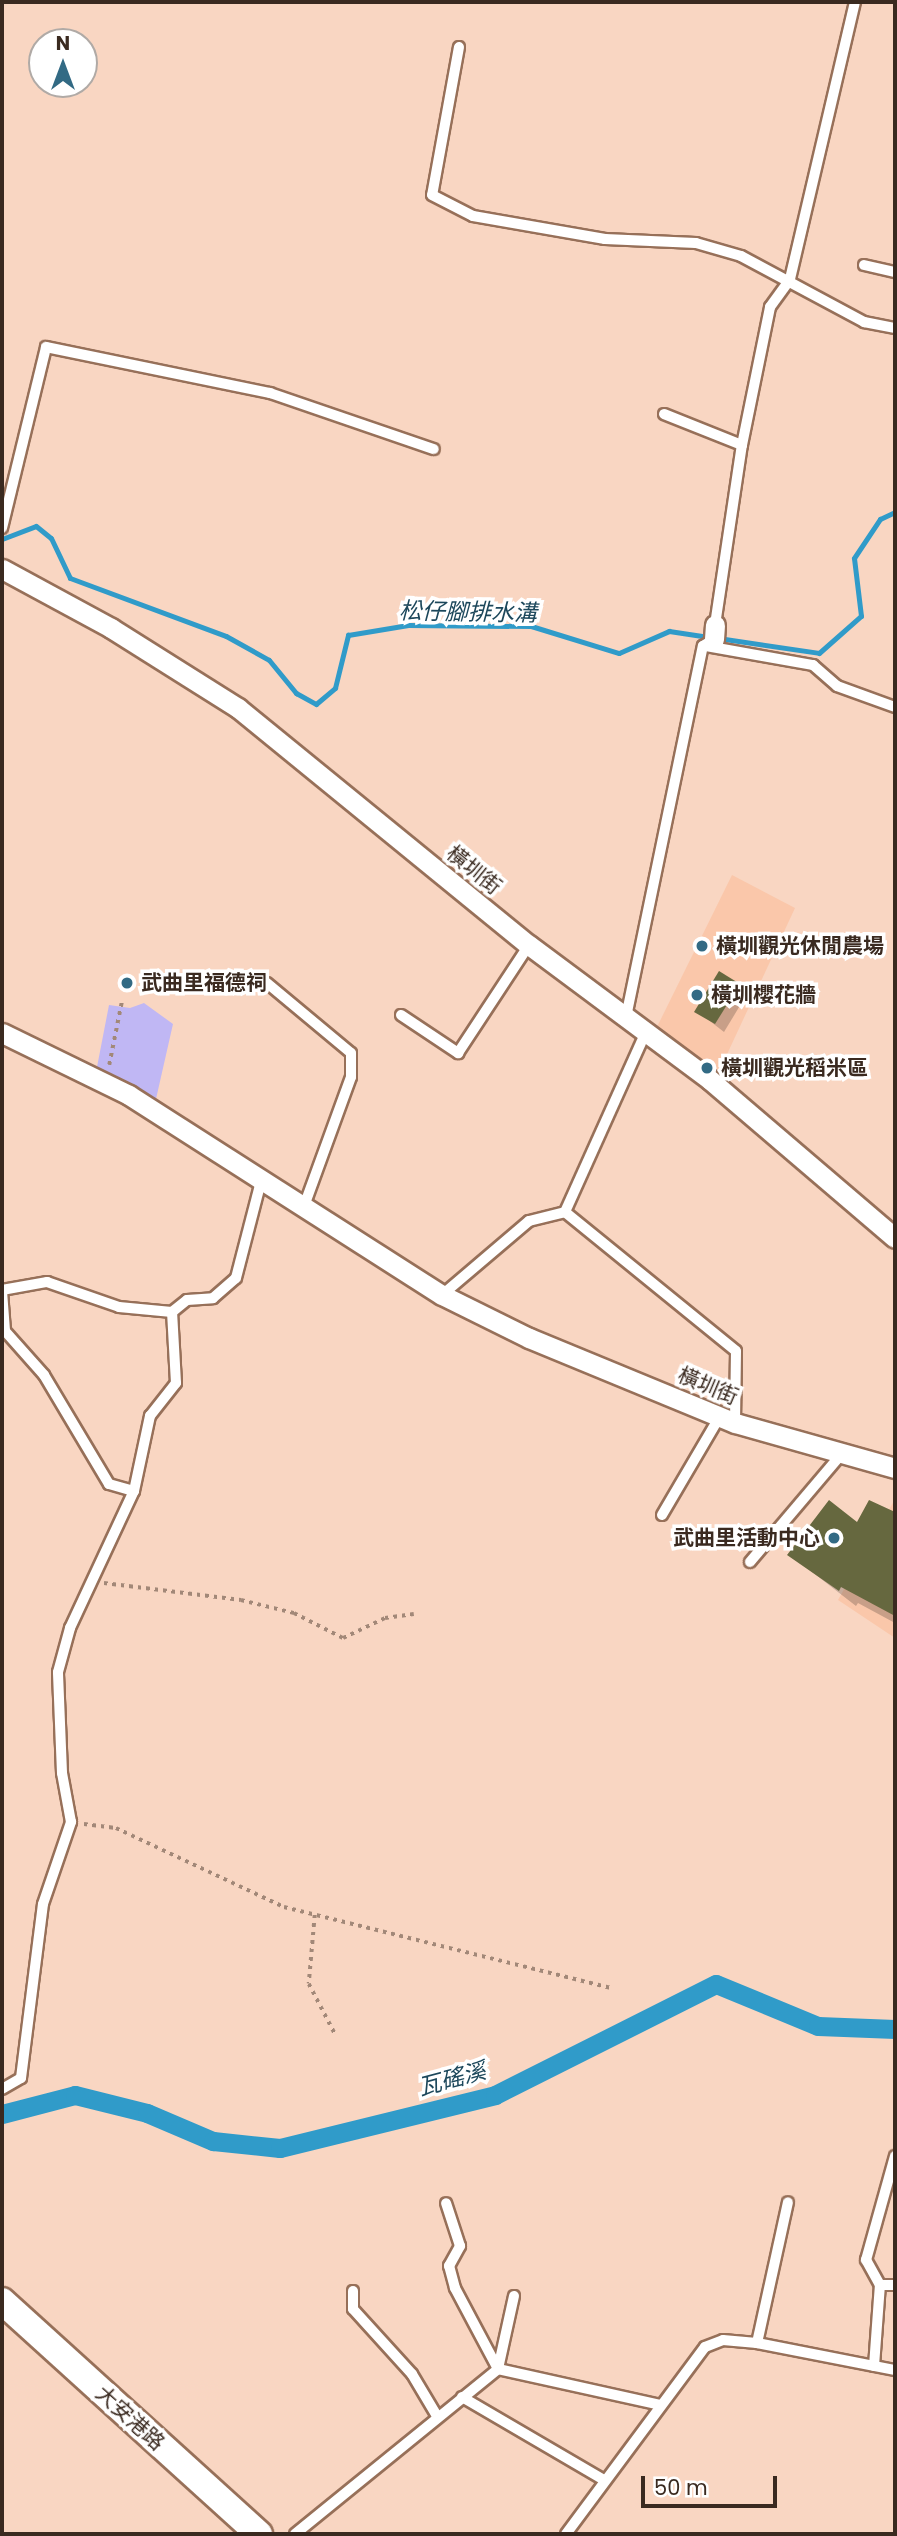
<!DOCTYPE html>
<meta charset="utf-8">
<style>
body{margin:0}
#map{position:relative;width:897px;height:2536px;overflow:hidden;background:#f9d6c2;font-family:Poppins,"Noto Sans TC",sans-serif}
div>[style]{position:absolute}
.built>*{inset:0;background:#fac7aa}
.green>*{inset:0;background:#c0b7f4}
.shadow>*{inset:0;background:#0003}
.stream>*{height:5px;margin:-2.5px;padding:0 2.5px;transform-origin:2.5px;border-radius:2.5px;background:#309bc9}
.canal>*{height:19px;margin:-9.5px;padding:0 9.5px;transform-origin:9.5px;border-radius:9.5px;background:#309bc9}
.building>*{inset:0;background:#66683f}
.path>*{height:3.5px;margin-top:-1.75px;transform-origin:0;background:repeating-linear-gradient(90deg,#a28878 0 3.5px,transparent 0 8.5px)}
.roads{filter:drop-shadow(2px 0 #977059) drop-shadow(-2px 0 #977059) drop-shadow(0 2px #977059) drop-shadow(0 -2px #977059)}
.service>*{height:10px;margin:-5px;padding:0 5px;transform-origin:5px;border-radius:5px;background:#fff}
.minor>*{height:19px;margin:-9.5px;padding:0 9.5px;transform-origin:9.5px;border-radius:9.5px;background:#fff}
.secondary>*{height:26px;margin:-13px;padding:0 13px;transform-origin:13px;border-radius:13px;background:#fff}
.dots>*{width:19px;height:19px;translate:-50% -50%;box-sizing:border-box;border:4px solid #fff;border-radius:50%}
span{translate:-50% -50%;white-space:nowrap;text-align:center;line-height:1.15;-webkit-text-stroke:7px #fff;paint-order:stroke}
.street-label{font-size:21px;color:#3a2a20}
.poi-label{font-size:21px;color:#3a2a20;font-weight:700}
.left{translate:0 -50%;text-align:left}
.right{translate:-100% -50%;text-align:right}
.water-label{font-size:23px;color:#1c475b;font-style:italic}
.frame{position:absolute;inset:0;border:4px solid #3a2a20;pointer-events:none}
.north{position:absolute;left:28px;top:28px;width:70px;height:70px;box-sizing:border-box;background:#fff;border:2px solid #b0aaa6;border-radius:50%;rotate:0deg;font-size:19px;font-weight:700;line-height:28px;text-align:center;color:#3a2a20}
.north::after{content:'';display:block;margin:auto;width:24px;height:32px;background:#326a84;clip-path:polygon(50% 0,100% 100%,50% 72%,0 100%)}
.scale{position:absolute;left:641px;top:2476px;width:136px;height:32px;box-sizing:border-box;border:4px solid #3a2a20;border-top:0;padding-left:9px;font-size:21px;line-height:24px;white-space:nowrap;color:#3a2a20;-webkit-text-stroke:5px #fff;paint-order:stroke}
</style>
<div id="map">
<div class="built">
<div style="clip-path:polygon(732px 875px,795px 908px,716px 1078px,655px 1031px)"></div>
<div style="clip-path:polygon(895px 1499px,895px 1638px,838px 1600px)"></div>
</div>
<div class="green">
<div style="clip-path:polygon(144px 1003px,173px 1024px,156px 1099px,97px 1067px,109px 1005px,130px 1008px)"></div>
</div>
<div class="shadow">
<div style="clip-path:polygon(739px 985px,747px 994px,724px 1032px,697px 1011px)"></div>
<div style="clip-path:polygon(870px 1502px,895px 1514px,895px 1623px,858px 1603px,856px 1606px,789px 1554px,858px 1525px)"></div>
</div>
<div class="stream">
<div style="left:2px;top:539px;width:36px;rotate:-21deg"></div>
<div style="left:36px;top:526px;width:19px;rotate:39deg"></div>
<div style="left:51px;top:538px;width:44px;rotate:64.6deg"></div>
<div style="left:70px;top:578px;width:166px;rotate:20.4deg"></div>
<div style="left:226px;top:636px;width:49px;rotate:29.2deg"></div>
<div style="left:269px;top:660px;width:43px;rotate:50.7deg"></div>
<div style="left:296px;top:693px;width:23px;rotate:29deg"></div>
<div style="left:316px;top:704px;width:25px;rotate:-40deg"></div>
<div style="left:335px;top:688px;width:55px;rotate:-76.2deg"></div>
<div style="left:348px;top:635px;width:61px;rotate:-9.5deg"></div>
<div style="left:408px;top:625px;width:123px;rotate:0.5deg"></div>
<div style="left:531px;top:626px;width:92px;rotate:17.1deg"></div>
<div style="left:619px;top:653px;width:55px;rotate:-23.7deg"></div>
<div style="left:669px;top:631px;width:40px;rotate:8.5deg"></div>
<div style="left:718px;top:638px;width:102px;rotate:8.4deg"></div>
<div style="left:819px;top:653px;width:56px;rotate:-41.4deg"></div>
<div style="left:861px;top:616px;width:58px;rotate:-96.9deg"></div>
<div style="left:854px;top:558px;width:47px;rotate:-56.3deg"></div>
<div style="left:880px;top:519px;width:17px;rotate:-25deg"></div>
</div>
<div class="canal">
<div style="left:2px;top:2114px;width:75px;rotate:-14.6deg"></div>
<div style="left:75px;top:2095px;width:74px;rotate:14deg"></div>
<div style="left:147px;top:2113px;width:72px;rotate:23deg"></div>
<div style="left:213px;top:2141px;width:67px;rotate:6deg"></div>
<div style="left:280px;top:2148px;width:221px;rotate:-13.8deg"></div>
<div style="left:495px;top:2095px;width:247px;rotate:-26.7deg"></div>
<div style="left:716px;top:1984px;width:110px;rotate:22.4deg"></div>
<div style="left:818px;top:2026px;width:77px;rotate:2.2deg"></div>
</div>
<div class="building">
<div style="clip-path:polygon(719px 971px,740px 984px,715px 1024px,694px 1012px)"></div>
<div style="clip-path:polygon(829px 1500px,857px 1522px,869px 1500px,895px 1512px,895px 1616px,841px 1587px,839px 1591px,787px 1555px)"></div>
</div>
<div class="path">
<div style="left:109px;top:1065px;width:66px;rotate:-78.7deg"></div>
<div style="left:104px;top:1583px;width:138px;rotate:7.1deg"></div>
<div style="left:241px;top:1600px;width:55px;rotate:13.8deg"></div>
<div style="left:294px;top:1613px;width:55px;rotate:27deg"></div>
<div style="left:343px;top:1638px;width:47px;rotate:-25.5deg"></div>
<div style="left:385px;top:1618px;width:29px;rotate:-8deg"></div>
<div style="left:84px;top:1824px;width:32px;rotate:7deg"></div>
<div style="left:116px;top:1828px;width:186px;rotate:25.2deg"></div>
<div style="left:284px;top:1907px;width:338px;rotate:13.9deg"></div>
<div style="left:315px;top:1915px;width:69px;rotate:95deg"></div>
<div style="left:309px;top:1984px;width:56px;rotate:62.5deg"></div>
</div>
<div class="roads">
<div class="service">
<div style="left:459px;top:47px;width:150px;rotate:100.3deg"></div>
<div style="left:432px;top:195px;width:46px;rotate:27.1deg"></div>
<div style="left:473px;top:216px;width:134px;rotate:9.9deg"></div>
<div style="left:605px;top:239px;width:91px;rotate:2.5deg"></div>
<div style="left:696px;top:243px;width:47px;rotate:16.1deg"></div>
<div style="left:741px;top:256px;width:140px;rotate:28.2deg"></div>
<div style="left:864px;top:322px;width:32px;rotate:11deg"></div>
<div style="left:864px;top:265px;width:32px;rotate:13deg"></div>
<div style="left:664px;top:414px;width:84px;rotate:21.7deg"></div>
<div style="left:2px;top:528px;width:186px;rotate:-76.3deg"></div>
<div style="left:46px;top:347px;width:229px;rotate:11.6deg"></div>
<div style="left:270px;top:393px;width:173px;rotate:18.9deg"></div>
<div style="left:715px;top:625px;width:182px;rotate:-81.5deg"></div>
<div style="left:742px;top:445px;width:141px;rotate:-78.5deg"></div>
<div style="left:770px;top:307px;width:34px;rotate:-54deg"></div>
<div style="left:790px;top:279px;width:285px;rotate:-76.8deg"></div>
<div style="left:706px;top:646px;width:109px;rotate:10.1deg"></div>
<div style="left:813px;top:665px;width:32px;rotate:41deg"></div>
<div style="left:837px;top:686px;width:62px;rotate:19.9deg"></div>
<div style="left:267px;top:983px;width:109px;rotate:39.8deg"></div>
<div style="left:351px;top:1053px;width:24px;rotate:90deg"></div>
<div style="left:351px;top:1077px;width:137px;rotate:110deg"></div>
<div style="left:401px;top:1015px;width:69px;rotate:33.7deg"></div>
<div style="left:458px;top:1053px;width:129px;rotate:-56.7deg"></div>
<div style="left:626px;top:1017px;width:379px;rotate:-78.3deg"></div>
<div style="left:703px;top:646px;width:13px;rotate:-32deg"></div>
<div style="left:565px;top:1212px;width:220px;rotate:39.1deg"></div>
<div style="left:736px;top:1351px;width:72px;rotate:90.8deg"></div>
<div style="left:2px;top:1290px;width:46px;rotate:-10.1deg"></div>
<div style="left:47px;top:1282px;width:76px;rotate:19.1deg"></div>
<div style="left:119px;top:1307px;width:53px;rotate:5.4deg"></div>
<div style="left:172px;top:1312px;width:19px;rotate:-39deg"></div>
<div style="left:187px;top:1300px;width:26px;rotate:-4deg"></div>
<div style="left:213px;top:1298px;width:30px;rotate:-41deg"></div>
<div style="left:236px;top:1278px;width:100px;rotate:-75.5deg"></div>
<div style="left:2px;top:1291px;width:40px;rotate:85.7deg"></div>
<div style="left:5px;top:1331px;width:59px;rotate:48.4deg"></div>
<div style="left:44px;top:1375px;width:127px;rotate:59.2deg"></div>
<div style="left:109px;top:1484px;width:26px;rotate:16deg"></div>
<div style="left:442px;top:1295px;width:114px;rotate:-40.4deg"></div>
<div style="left:529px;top:1221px;width:37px;rotate:-14deg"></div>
<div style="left:565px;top:1212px;width:197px;rotate:-65.8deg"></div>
<div style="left:662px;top:1515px;width:115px;rotate:-59.6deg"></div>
<div style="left:750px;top:1562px;width:145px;rotate:-49.7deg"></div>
<div style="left:2px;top:2089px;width:22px;rotate:-30deg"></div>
<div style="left:21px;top:2078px;width:175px;rotate:-82.8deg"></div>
<div style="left:43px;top:1904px;width:87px;rotate:-71.1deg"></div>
<div style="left:71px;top:1822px;width:50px;rotate:-100.4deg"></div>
<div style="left:62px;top:1773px;width:101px;rotate:-92.3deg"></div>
<div style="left:58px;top:1672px;width:46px;rotate:-74.7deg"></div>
<div style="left:70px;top:1628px;width:151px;rotate:-65deg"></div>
<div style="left:134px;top:1491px;width:77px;rotate:-78deg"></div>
<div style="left:150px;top:1416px;width:42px;rotate:-51.8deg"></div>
<div style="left:176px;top:1383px;width:71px;rotate:-93.2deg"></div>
<div style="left:880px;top:2285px;width:15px"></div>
<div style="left:353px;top:2291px;width:18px;rotate:90deg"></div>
<div style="left:353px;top:2309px;width:88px;rotate:47.8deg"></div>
<div style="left:412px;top:2374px;width:49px;rotate:59.2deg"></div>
<div style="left:514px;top:2296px;width:75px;rotate:102.4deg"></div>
<div style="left:498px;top:2369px;width:166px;rotate:12.5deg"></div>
<div style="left:757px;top:2343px;width:141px;rotate:11.1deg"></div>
<div style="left:874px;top:2366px;width:81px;rotate:-85.8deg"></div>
<div style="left:880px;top:2285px;width:29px;rotate:-119deg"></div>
<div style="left:866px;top:2260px;width:108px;rotate:-74.4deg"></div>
<div style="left:462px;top:2397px;width:164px;rotate:30.3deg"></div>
<div style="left:295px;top:2534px;width:262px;rotate:-39.1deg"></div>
<div style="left:498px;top:2369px;width:92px;rotate:-118deg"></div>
<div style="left:455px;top:2288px;width:23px;rotate:-105deg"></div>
<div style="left:449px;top:2266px;width:23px;rotate:-61deg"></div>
<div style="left:460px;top:2246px;width:45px;rotate:-108deg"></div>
<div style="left:566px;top:2534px;width:233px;rotate:-53.4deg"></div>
<div style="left:705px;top:2347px;width:19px;rotate:-21deg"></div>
<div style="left:723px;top:2340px;width:34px;rotate:5deg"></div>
<div style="left:757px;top:2343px;width:144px;rotate:-77.6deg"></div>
</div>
<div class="minor">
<div style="left:2px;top:569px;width:124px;rotate:28.4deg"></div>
<div style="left:111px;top:628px;width:150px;rotate:32.2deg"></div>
<div style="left:238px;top:708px;width:375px;rotate:39.2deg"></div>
<div style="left:529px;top:945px;width:226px;rotate:36.7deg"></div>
<div style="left:710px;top:1080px;width:243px;rotate:40.5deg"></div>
<div style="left:714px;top:639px;width:14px;rotate:-86deg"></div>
<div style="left:2px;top:1033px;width:141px;rotate:26deg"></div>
<div style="left:129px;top:1095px;width:371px;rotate:32.6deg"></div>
<div style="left:442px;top:1295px;width:97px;rotate:26.3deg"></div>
<div style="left:529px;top:1338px;width:223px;rotate:22.4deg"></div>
<div style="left:735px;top:1423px;width:166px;rotate:15.7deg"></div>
</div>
<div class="secondary">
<div style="left:2px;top:2301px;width:347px;rotate:42.2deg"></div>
</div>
</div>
<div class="dots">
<div style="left:702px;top:946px;background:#326a84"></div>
<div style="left:127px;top:983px;background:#326a84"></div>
<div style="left:697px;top:995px;background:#326a84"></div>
<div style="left:707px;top:1068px;background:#326a84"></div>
<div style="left:834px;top:1538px;background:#326a84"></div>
</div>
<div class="street-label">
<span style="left:474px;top:870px;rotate:39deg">橫圳街</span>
<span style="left:708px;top:1386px;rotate:23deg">橫圳街</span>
<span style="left:130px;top:2418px;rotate:42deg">大安港路</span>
</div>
<div class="poi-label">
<span class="left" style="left:716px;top:946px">橫圳觀光休閒農場</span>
<span class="left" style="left:141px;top:983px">武曲里福德祠</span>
<span class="left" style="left:711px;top:995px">橫圳櫻花牆</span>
<span class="left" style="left:721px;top:1068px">橫圳觀光稻米區</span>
<span class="right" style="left:820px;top:1538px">武曲里活動中心</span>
</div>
<div class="water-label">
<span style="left:468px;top:612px;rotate:1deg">松仔腳排水溝</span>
<span style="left:452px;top:2079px;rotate:-15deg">瓦磘溪</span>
</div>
<div class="frame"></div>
<div class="north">N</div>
<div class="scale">50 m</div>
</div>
